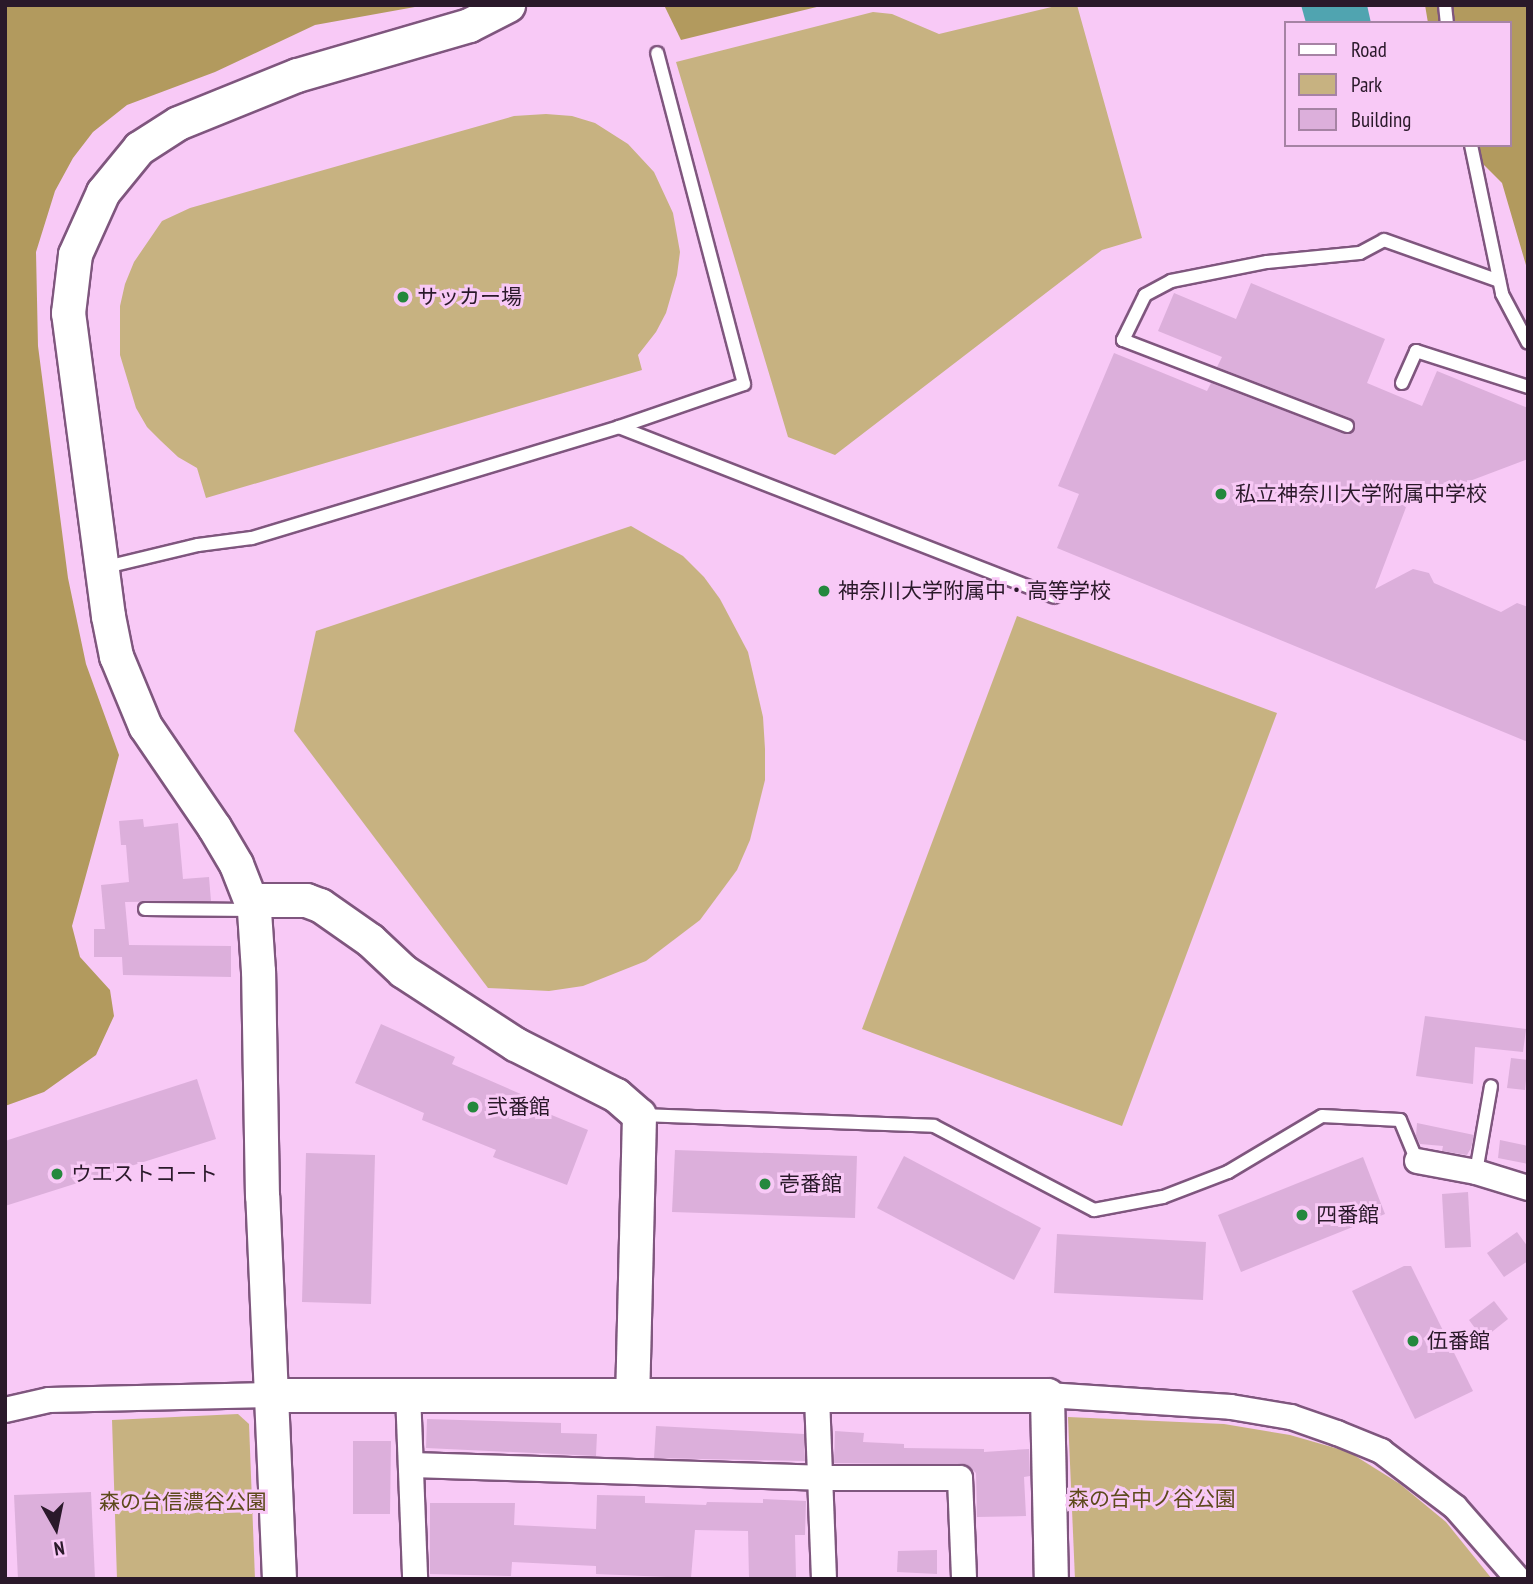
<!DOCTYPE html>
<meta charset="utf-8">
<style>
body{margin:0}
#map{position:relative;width:1533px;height:1584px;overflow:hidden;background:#f8c9f6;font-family:"PT Sans Narrow","Noto Sans JP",sans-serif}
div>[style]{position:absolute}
.green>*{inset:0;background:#c7b281}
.forest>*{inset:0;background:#b29a5e}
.water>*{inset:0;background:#50a4b0}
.building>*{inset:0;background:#dcafdb}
.roads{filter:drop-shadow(2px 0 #7f567e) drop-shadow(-2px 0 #7f567e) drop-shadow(0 2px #7f567e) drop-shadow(0 -2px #7f567e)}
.lane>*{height:12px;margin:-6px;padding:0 6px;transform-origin:6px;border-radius:6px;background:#fff}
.street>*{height:24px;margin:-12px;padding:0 12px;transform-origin:12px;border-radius:12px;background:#fff}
.secondary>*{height:33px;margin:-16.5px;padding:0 16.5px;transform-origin:16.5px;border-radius:16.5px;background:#fff}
.dots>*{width:19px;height:19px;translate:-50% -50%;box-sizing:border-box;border:4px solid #f8c9f6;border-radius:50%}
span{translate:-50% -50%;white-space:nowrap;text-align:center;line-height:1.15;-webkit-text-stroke:6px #f8c9f6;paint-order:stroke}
.poi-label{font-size:21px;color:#2a192a}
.left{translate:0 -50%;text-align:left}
.park-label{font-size:21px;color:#5d4a1c}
.frame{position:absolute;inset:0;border:7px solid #2a192a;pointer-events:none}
.legend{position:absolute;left:1284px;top:21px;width:228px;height:126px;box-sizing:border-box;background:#f8c9f6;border:2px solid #a683a4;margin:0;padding:9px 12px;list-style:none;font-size:21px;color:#2a192a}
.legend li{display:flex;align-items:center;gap:14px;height:35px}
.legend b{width:35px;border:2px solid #a683a4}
.north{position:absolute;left:21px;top:1493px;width:70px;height:70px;-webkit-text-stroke:5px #f8c9f6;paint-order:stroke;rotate:171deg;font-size:19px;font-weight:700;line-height:28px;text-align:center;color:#2a192a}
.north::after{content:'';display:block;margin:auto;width:24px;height:32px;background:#2a192a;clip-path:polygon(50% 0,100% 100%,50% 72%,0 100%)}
</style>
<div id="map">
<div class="green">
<div style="clip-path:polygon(1060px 5px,1077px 5px,1142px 238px,1102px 250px,835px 455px,788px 437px,676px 62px,873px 12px,892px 14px,939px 34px)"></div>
<div style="clip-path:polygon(546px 114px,572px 116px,595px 123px,628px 144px,654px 172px,673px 213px,680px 252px,677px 275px,666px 313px,656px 332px,638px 355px,642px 370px,206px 498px,197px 468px,178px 457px,161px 441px,147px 427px,136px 408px,120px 355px,120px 306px,125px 284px,134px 262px,162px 221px,190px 208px,514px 116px)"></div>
<div style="clip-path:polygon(631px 526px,683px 556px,704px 577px,720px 599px,748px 652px,763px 717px,765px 749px,765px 780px,750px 840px,737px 870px,700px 920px,646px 961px,583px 986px,549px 991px,488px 988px,294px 731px,316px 631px)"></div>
<div style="clip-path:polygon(1017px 616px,1277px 713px,1122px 1126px,862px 1029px)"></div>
<div style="clip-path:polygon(238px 1414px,249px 1424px,255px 1579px,117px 1579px,112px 1420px)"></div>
<div style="clip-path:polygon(1068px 1417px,1224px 1424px,1290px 1435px,1349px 1452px,1400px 1484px,1446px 1522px,1492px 1579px,1075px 1579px)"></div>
</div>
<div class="forest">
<div style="clip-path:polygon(5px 5px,426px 5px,315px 25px,215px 72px,127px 105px,93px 132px,73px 158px,55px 191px,36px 252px,38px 346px,68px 578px,86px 664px,119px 755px,72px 926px,80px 957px,110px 990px,114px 1016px,96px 1055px,44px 1092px,5px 1106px)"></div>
<div style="clip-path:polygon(664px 5px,825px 5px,681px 40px)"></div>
<div style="clip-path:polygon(1425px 5px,1528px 5px,1528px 272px,1502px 183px,1464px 145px,1510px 145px,1510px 23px,1428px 23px)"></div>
</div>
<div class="water">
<div style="clip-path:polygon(1301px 5px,1367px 5px,1371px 23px,1306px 23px)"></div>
</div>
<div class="building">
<div style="clip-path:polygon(1251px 283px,1385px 339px,1367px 383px,1422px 406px,1437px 371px,1528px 408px,1528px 459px,1446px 490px,1416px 481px,1375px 589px,1413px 569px,1429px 573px,1434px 583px,1501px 612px,1517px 603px,1528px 607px,1528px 742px,1057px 548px,1079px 494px,1058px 486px,1114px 353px,1207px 391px,1211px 383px,1344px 434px,1353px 432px,1355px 424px,1350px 418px,1217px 367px,1222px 357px,1158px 331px,1174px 293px,1236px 319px)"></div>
<div style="clip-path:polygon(143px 819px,144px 827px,178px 823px,183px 879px,209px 877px,211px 901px,125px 902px,129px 945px,231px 946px,231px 977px,123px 975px,122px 957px,94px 957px,94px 929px,105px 929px,101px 885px,129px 882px,126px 845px,121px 845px,119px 821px)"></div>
<div style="clip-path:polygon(1425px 1016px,1526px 1029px,1523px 1052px,1475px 1047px,1473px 1084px,1416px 1076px)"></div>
<div style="clip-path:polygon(381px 1024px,455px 1057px,452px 1064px,523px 1095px,520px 1102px,588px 1130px,567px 1185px,493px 1157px,496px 1150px,422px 1120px,424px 1113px,355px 1083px)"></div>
<div style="clip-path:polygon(1511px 1058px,1528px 1060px,1525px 1090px,1507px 1088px)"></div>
<div style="clip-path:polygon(197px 1079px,216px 1139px,5px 1206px,5px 1141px)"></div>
<div style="clip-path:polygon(1417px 1123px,1474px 1135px,1471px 1148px,1467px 1155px,1442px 1151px,1443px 1146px,1420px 1144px,1416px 1136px)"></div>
<div style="clip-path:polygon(1500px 1140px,1528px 1146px,1528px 1164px,1498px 1158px)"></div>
<div style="clip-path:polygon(675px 1150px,857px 1156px,855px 1218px,672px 1212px)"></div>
<div style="clip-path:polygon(306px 1153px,375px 1155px,371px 1304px,302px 1302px)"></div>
<div style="clip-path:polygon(904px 1156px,1041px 1228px,1014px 1280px,877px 1208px)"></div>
<div style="clip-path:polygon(1363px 1157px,1385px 1214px,1241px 1272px,1218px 1215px)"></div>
<div style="clip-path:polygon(1468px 1192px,1471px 1247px,1445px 1248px,1442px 1194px)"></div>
<div style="clip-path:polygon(1517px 1232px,1528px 1247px,1528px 1261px,1504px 1277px,1487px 1253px)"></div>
<div style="clip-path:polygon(1057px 1234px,1206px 1242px,1203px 1300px,1054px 1293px)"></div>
<div style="clip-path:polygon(1404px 1266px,1411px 1266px,1473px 1391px,1415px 1419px,1352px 1291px)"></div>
<div style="clip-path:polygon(1494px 1301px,1508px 1319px,1483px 1339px,1469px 1320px)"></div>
<div style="clip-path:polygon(427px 1419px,561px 1423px,561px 1433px,597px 1434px,596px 1456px,426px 1448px)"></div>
<div style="clip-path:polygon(656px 1426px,804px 1434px,805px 1461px,654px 1458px)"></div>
<div style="clip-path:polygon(835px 1431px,864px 1433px,863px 1442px,904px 1444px,904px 1448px,984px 1449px,984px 1452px,1029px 1449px,1030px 1476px,1024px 1477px,1026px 1516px,977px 1517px,976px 1473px,967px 1465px,834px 1463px)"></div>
<div style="clip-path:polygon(353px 1441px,391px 1441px,390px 1514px,353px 1514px)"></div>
<div style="clip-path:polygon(91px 1492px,95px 1579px,18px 1579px,14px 1495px)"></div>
<div style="clip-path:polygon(597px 1495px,645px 1496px,645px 1503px,706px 1505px,707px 1502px,763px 1503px,763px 1499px,806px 1501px,805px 1535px,795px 1535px,796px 1577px,749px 1578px,748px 1531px,695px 1530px,691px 1578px,596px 1574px,596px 1566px,512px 1562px,511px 1576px,430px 1574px,430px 1503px,515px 1503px,514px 1525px,596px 1529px)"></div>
<div style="clip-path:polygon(937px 1550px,937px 1574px,897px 1572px,898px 1551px)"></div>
</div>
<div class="roads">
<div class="lane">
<div style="left:1445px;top:5px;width:18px;rotate:84deg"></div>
<div style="left:1471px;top:145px;width:152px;rotate:78.2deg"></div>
<div style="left:1502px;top:294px;width:55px;rotate:62deg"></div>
<div style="left:1402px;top:383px;width:35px;rotate:-66deg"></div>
<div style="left:1416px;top:351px;width:118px;rotate:17.8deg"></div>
<div style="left:1347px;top:426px;width:240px;rotate:-159deg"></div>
<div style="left:1123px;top:340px;width:50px;rotate:-63.9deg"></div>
<div style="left:1145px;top:295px;width:30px;rotate:-28deg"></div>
<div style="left:1171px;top:281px;width:98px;rotate:-11.2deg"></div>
<div style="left:1267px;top:262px;width:93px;rotate:-5.5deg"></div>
<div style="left:1360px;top:253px;width:27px;rotate:-28deg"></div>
<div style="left:1384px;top:240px;width:122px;rotate:19.6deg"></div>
<div style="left:619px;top:427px;width:467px;rotate:21.3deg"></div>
<div style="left:102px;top:568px;width:99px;rotate:-13.5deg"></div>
<div style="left:198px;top:545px;width:54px;rotate:-7.4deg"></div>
<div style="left:252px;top:538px;width:383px;rotate:-16.8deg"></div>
<div style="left:619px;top:427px;width:132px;rotate:-19deg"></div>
<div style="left:744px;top:384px;width:342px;rotate:-104.7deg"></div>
<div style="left:145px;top:909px;width:108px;rotate:0.5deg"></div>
<div style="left:640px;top:1115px;width:294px;rotate:2.1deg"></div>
<div style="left:934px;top:1126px;width:181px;rotate:27.7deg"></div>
<div style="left:1094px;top:1210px;width:70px;rotate:-10.7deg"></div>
<div style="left:1163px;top:1197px;width:70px;rotate:-21deg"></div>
<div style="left:1228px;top:1172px;width:109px;rotate:-30.8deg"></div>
<div style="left:1322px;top:1116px;width:78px;rotate:2.9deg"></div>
<div style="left:1400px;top:1120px;width:44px;rotate:67.5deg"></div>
<div style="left:1476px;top:1172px;width:87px;rotate:-80.1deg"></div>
</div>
<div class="street">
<div style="left:1417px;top:1161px;width:60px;rotate:10.6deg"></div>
<div style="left:1476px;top:1172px;width:54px;rotate:17.1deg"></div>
<div style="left:408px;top:1393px;width:186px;rotate:87.8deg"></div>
<div style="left:1047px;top:1395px;width:184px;rotate:3.7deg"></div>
<div style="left:1231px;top:1407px;width:61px;rotate:9.5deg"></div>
<div style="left:1291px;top:1417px;width:49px;rotate:19.2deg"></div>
<div style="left:1337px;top:1433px;width:48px;rotate:22.2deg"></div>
<div style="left:1381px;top:1451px;width:93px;rotate:37.1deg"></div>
<div style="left:1455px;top:1507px;width:96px;rotate:48.8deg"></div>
<div style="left:817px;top:1397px;width:182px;rotate:87.8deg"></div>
<div style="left:5px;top:1410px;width:45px;rotate:-12.8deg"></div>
<div style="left:49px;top:1400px;width:221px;rotate:-1.3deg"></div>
<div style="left:412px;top:1465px;width:408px;rotate:1.8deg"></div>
<div style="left:820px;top:1478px;width:140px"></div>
<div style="left:960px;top:1478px;width:101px;rotate:87.7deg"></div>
</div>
<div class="secondary">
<div style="left:251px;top:900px;width:55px"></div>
<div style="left:306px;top:900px;width:15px;rotate:20deg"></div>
<div style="left:320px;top:905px;width:61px;rotate:35deg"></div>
<div style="left:370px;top:940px;width:45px;rotate:43.2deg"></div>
<div style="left:403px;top:971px;width:134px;rotate:33.1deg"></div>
<div style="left:515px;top:1044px;width:113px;rotate:26.8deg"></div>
<div style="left:616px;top:1095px;width:30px;rotate:41deg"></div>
<div style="left:639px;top:1115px;width:279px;rotate:91.4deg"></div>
<div style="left:270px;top:1395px;width:777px"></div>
<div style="left:1047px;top:1395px;width:184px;rotate:88.8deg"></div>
<div style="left:279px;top:1579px;width:383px;rotate:-92.5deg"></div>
<div style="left:262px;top:1196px;width:225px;rotate:-91deg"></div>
<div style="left:258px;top:971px;width:61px;rotate:-93.8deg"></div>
<div style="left:254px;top:910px;width:49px;rotate:-111.4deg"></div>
<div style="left:236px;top:864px;width:43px;rotate:-120.7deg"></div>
<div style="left:214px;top:827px;width:122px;rotate:-124.3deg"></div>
<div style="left:145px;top:726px;width:76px;rotate:-112.5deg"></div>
<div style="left:116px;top:656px;width:41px;rotate:-101.3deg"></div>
<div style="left:108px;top:616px;width:306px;rotate:-97.5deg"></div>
<div style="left:68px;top:313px;width:59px;rotate:-83.2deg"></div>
<div style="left:75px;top:254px;width:68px;rotate:-65.7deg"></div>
<div style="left:103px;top:192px;width:57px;rotate:-50.7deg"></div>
<div style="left:139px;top:148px;width:46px;rotate:-32.7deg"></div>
<div style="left:178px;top:123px;width:128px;rotate:-22deg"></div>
<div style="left:297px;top:75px;width:179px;rotate:-16.2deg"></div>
<div style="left:469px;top:25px;width:44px;rotate:-27.1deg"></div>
</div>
</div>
<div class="dots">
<div style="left:403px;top:297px;background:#24883d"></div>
<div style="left:1221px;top:494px;background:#24883d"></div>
<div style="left:824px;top:591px;background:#24883d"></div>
<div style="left:473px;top:1107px;background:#24883d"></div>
<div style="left:57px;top:1174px;background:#24883d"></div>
<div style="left:765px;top:1184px;background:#24883d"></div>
<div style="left:1302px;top:1215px;background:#24883d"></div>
<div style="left:1413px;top:1341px;background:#24883d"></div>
</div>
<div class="poi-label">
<span class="left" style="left:417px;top:297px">サッカー場</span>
<span class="left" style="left:1235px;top:494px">私立神奈川大学附属中学校</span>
<span class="left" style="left:838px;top:591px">神奈川大学附属中・高等学校</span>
<span class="left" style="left:487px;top:1107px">弐番館</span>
<span class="left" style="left:71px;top:1174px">ウエストコート</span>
<span class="left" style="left:779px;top:1184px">壱番館</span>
<span class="left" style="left:1316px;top:1215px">四番館</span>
<span class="left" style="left:1427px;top:1341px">伍番館</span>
</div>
<div class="park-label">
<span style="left:1152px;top:1499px">森の台中ノ谷公園</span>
<span style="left:183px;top:1502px">森の台信濃谷公園</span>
</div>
<div class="frame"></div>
<ul class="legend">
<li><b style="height:9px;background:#fff"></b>Road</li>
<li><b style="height:19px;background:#c7b281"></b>Park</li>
<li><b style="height:19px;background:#dcafdb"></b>Building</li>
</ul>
<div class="north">N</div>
</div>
